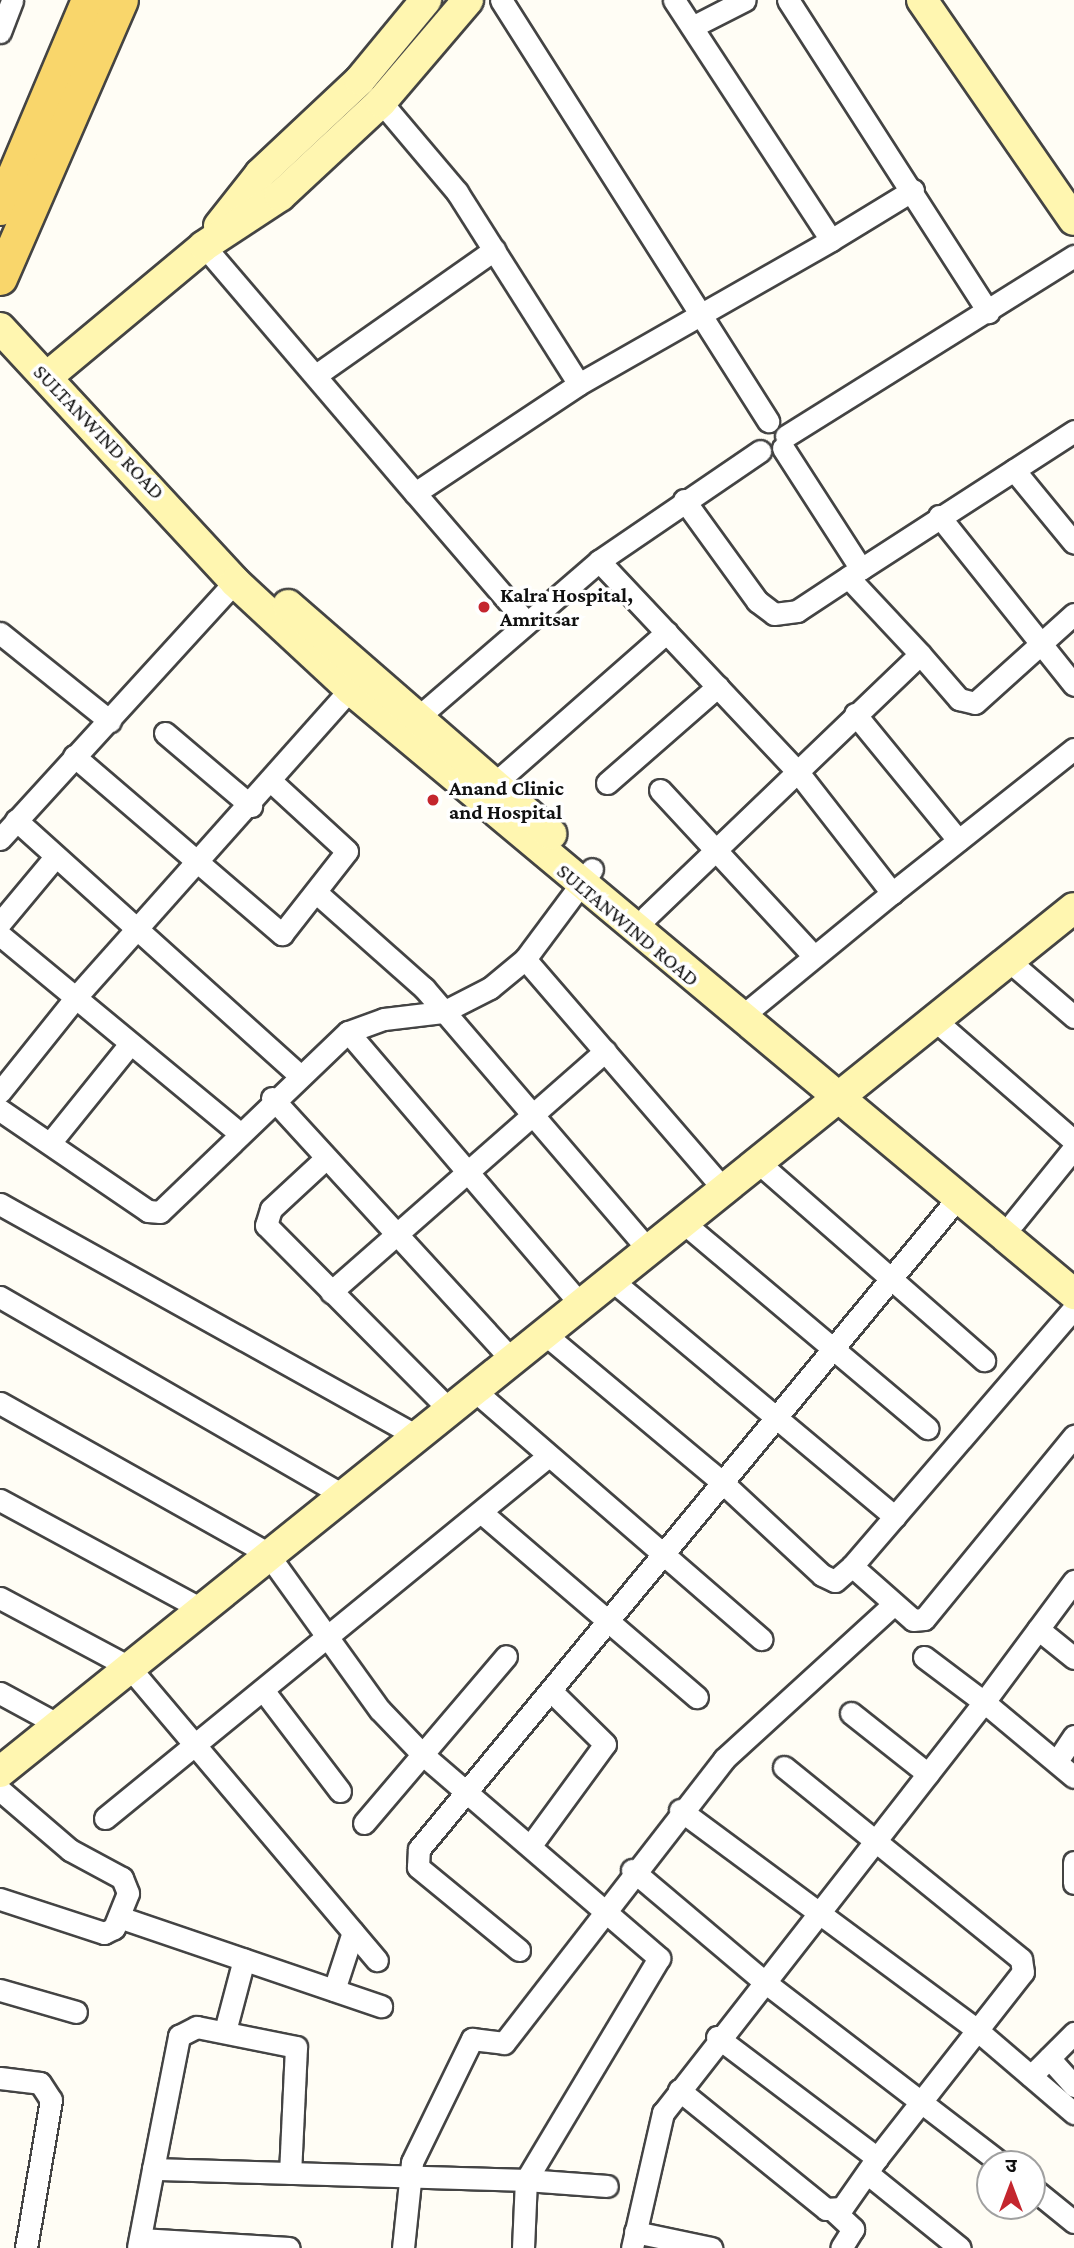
<!DOCTYPE html>
<meta charset="utf-8">
<style>
body{margin:0}
#map{position:relative;width:1074px;height:2248px;overflow:hidden;background:#fffdf5;font-family:"Crimson Pro","Noto Sans Devanagari",serif}
div>[style]{position:absolute}
.roads{filter:drop-shadow(2px 0 #444) drop-shadow(-2px 0 #444) drop-shadow(0 2px #444) drop-shadow(0 -2px #444)}
.street>*{height:21px;margin:-10.5px;padding:0 10.5px;transform-origin:10.5px;border-radius:10.5px;background:#fff}
.secondary>*{height:30px;margin:-15px;padding:0 15px;transform-origin:15px;border-radius:15px;background:#fff6b0}
.primary>*{height:33px;margin:-16.5px;padding:0 16.5px;transform-origin:16.5px;border-radius:16.5px;background:#f9d66b}
.dots>*{width:19px;height:19px;translate:-50% -50%;box-sizing:border-box;border:4px solid #fff;border-radius:50%}
span{translate:-50% -50%;white-space:nowrap;text-align:center;line-height:1.15;-webkit-text-stroke:7px #fff;paint-order:stroke}
.street-label{font-size:21px;color:#111}
.poi-label{font-size:21px;color:#111;font-weight:700}
.left{translate:0 -50%;text-align:left}
.north{position:absolute;left:976px;top:2150px;width:70px;height:70px;box-sizing:border-box;background:#fff;border:2px solid #a0a0a0;border-radius:50%;rotate:0deg;font-size:19px;font-weight:700;line-height:28px;text-align:center;color:#111}
.north::after{content:'';display:block;margin:auto;width:24px;height:32px;background:#c4262e;clip-path:polygon(50% 0,100% 100%,50% 72%,0 100%)}
</style>
<div id="map">
<div class="roads">
<div class="street">
<div style="left:501px;top:0;width:499px;rotate:57.6deg"></div>
<div style="left:788px;top:0;width:371px;rotate:57.3deg"></div>
<div style="left:692px;top:27px;width:59px;rotate:-27deg"></div>
<div style="left:0;top:32px;width:34px;rotate:-69deg"></div>
<div style="left:381px;top:102px;width:118px;rotate:49.8deg"></div>
<div style="left:457px;top:192px;width:227px;rotate:57.6deg"></div>
<div style="left:831px;top:240px;width:96px;rotate:-31.4deg"></div>
<div style="left:204px;top:246px;width:325px;rotate:49.5deg"></div>
<div style="left:415px;top:493px;width:197px;rotate:-33.6deg"></div>
<div style="left:579px;top:384px;width:290px;rotate:-29.7deg"></div>
<div style="left:831px;top:240px;width:287px;rotate:-123.2deg"></div>
<div style="left:316px;top:375px;width:218px;rotate:-35.1deg"></div>
<div style="left:786px;top:436px;width:340px;rotate:-32deg"></div>
<div style="left:783px;top:448px;width:144px;rotate:57.2deg"></div>
<div style="left:861px;top:569px;width:254px;rotate:-32.9deg"></div>
<div style="left:1014px;top:470px;width:94px;rotate:50.6deg"></div>
<div style="left:415px;top:493px;width:169px;rotate:49.3deg"></div>
<div style="left:684px;top:500px;width:125px;rotate:54.1deg"></div>
<div style="left:757px;top:601px;width:21px;rotate:37deg"></div>
<div style="left:774px;top:614px;width:23px;rotate:-7deg"></div>
<div style="left:797px;top:611px;width:74px;rotate:-33.5deg"></div>
<div style="left:939px;top:516px;width:216px;rotate:51.4deg"></div>
<div style="left:599px;top:561px;width:289px;rotate:46.7deg"></div>
<div style="left:797px;top:771px;width:155px;rotate:52.1deg"></div>
<div style="left:892px;top:893px;width:232px;rotate:-38.4deg"></div>
<div style="left:0;top:633px;width:141px;rotate:38.7deg"></div>
<div style="left:920px;top:654px;width:60px;rotate:49.1deg"></div>
<div style="left:959px;top:699px;width:16px;rotate:14deg"></div>
<div style="left:975px;top:703px;width:133px;rotate:-42deg"></div>
<div style="left:855px;top:714px;width:163px;rotate:50.7deg"></div>
<div style="left:409px;top:725px;width:251px;rotate:-40.8deg"></div>
<div style="left:599px;top:561px;width:195px;rotate:-34.3deg"></div>
<div style="left:165px;top:733px;width:113px;rotate:40.3deg"></div>
<div style="left:74px;top:756px;width:274px;rotate:40.6deg"></div>
<div style="left:282px;top:934px;width:105px;rotate:-51.9deg"></div>
<div style="left:347px;top:851px;width:102px;rotate:-137.4deg"></div>
<div style="left:607px;top:783px;width:147px;rotate:-41.1deg"></div>
<div style="left:494px;top:784px;width:230px;rotate:-41.3deg"></div>
<div style="left:660px;top:790px;width:225px;rotate:47.2deg"></div>
<div style="left:16px;top:820px;width:380px;rotate:42deg"></div>
<div style="left:0;top:839px;width:348px;rotate:-47.6deg"></div>
<div style="left:318px;top:894px;width:142px;rotate:41.6deg"></div>
<div style="left:424px;top:988px;width:348px;rotate:49.4deg"></div>
<div style="left:647px;top:916px;width:378px;rotate:-43.8deg"></div>
<div style="left:920px;top:654px;width:105px;rotate:-133.1deg"></div>
<div style="left:0;top:923px;width:86px;rotate:-50.2deg"></div>
<div style="left:0;top:935px;width:310px;rotate:39.6deg"></div>
<div style="left:525px;top:959px;width:308px;rotate:49.2deg"></div>
<div style="left:1009px;top:961px;width:86px;rotate:40.7deg"></div>
<div style="left:752px;top:1008px;width:181px;rotate:-39.4deg"></div>
<div style="left:936px;top:1021px;width:183px;rotate:41deg"></div>
<div style="left:348px;top:1032px;width:360px;rotate:49.5deg"></div>
<div style="left:0;top:1092px;width:122px;rotate:-51.3deg"></div>
<div style="left:76px;top:997px;width:412px;rotate:-48.3deg"></div>
<div style="left:272px;top:1098px;width:357px;rotate:47.5deg"></div>
<div style="left:0;top:1110px;width:179px;rotate:34.3deg"></div>
<div style="left:148px;top:1211px;width:12px;rotate:5deg"></div>
<div style="left:160px;top:1212px;width:260px;rotate:-43.8deg"></div>
<div style="left:348px;top:1032px;width:38px;rotate:-20deg"></div>
<div style="left:384px;top:1019px;width:59px;rotate:-6.8deg"></div>
<div style="left:443px;top:1012px;width:53px;rotate:-27.1deg"></div>
<div style="left:490px;top:988px;width:45px;rotate:-39.6deg"></div>
<div style="left:525px;top:959px;width:112px;rotate:-53.3deg"></div>
<div style="left:50px;top:1143px;width:127px;rotate:-51.1deg"></div>
<div style="left:326px;top:1158px;width:75px;rotate:137.2deg"></div>
<div style="left:271px;top:1209px;width:17px;rotate:107deg"></div>
<div style="left:266px;top:1225px;width:262px;rotate:45.2deg"></div>
<div style="left:760px;top:1164px;width:298px;rotate:41.2deg"></div>
<div style="left:0;top:1204px;width:479px;rotate:29.1deg"></div>
<div style="left:1014px;top:1222px;width:95px;rotate:-51deg"></div>
<div style="left:685px;top:1224px;width:317px;rotate:40.1deg"></div>
<div style="left:614px;top:1282px;width:366px;rotate:39.9deg"></div>
<div style="left:331px;top:1292px;width:365px;rotate:-41.3deg"></div>
<div style="left:0;top:1297px;width:397px;rotate:30deg"></div>
<div style="left:1074px;top:1308px;width:340px;rotate:130.7deg"></div>
<div style="left:852px;top:1566px;width:81px;rotate:41.5deg"></div>
<div style="left:913px;top:1620px;width:11px;rotate:-5deg"></div>
<div style="left:924px;top:1619px;width:237px;rotate:-50.7deg"></div>
<div style="left:546px;top:1335px;width:231px;rotate:39.9deg"></div>
<div style="left:723px;top:1483px;width:135px;rotate:42.9deg"></div>
<div style="left:822px;top:1575px;width:14px;rotate:25deg"></div>
<div style="left:835px;top:1581px;width:23px;rotate:-41deg"></div>
<div style="left:475px;top:1391px;width:379px;rotate:40.9deg"></div>
<div style="left:0;top:1403px;width:306px;rotate:29.3deg"></div>
<div style="left:267px;top:1553px;width:193px;rotate:54.3deg"></div>
<div style="left:380px;top:1710px;width:61px;rotate:46.3deg"></div>
<div style="left:422px;top:1754px;width:313px;rotate:40.7deg"></div>
<div style="left:659px;top:1958px;width:259px;rotate:120.9deg"></div>
<div style="left:526px;top:2180px;width:373px;rotate:-178.3deg"></div>
<div style="left:153px;top:2169px;width:80px;rotate:100.8deg"></div>
<div style="left:0;top:1500px;width:230px;rotate:28.4deg"></div>
<div style="left:482px;top:1513px;width:283px;rotate:40.6deg"></div>
<div style="left:0;top:1598px;width:146px;rotate:28.1deg"></div>
<div style="left:129px;top:1667px;width:384px;rotate:49.8deg"></div>
<div style="left:1038px;top:1629px;width:46px;rotate:38.9deg"></div>
<div style="left:924px;top:1657px;width:75px;rotate:36.9deg"></div>
<div style="left:984px;top:1702px;width:151px;rotate:-53.4deg"></div>
<div style="left:263px;top:1690px;width:127px;rotate:52.7deg"></div>
<div style="left:0;top:1693px;width:65px;rotate:28.5deg"></div>
<div style="left:851px;top:1713px;width:98px;rotate:38.4deg"></div>
<div style="left:1057px;top:1761px;width:30px;rotate:-56deg"></div>
<div style="left:0;top:1790px;width:92px;rotate:40.6deg"></div>
<div style="left:70px;top:1850px;width:59px;rotate:28.3deg"></div>
<div style="left:122px;top:1878px;width:16px;rotate:68deg"></div>
<div style="left:128px;top:1893px;width:38px;rotate:112deg"></div>
<div style="left:114px;top:1928px;width:11px;rotate:153deg"></div>
<div style="left:104px;top:1933px;width:109px;rotate:-161.9deg"></div>
<div style="left:680px;top:1810px;width:370px;rotate:36.5deg"></div>
<div style="left:977px;top:2030px;width:128px;rotate:40.6deg"></div>
<div style="left:105px;top:1818px;width:571px;rotate:-39.24deg"></div>
<div style="left:364px;top:1823px;width:219px;rotate:-49.6deg"></div>
<div style="left:531px;top:1845px;width:125px;rotate:-53.8deg"></div>
<div style="left:605px;top:1744px;width:76px;rotate:-135.5deg"></div>
<div style="left:1074px;top:1862px;width:21px;rotate:90deg"></div>
<div style="left:632px;top:1870px;width:170px;rotate:40.2deg"></div>
<div style="left:762px;top:1980px;width:302px;rotate:37.5deg"></div>
<div style="left:119px;top:1917px;width:277px;rotate:18.8deg"></div>
<div style="left:519px;top:1950px;width:131px;rotate:-140.6deg"></div>
<div style="left:418px;top:1867px;width:18px;rotate:-87deg"></div>
<div style="left:419px;top:1849px;width:844px;rotate:-50.39deg"></div>
<div style="left:0;top:1990px;width:79px;rotate:16.1deg"></div>
<div style="left:334px;top:1990px;width:61px;rotate:-71.9deg"></div>
<div style="left:225px;top:2031px;width:74px;rotate:-75.2deg"></div>
<div style="left:717px;top:2037px;width:201px;rotate:37.1deg"></div>
<div style="left:877px;top:2158px;width:236px;rotate:-51.9deg"></div>
<div style="left:1023px;top:1972px;width:13px;rotate:-99deg"></div>
<div style="left:1021px;top:1959px;width:305px;rotate:-141deg"></div>
<div style="left:1049px;top:2058px;width:38px;rotate:48deg"></div>
<div style="left:1031px;top:2076px;width:61px;rotate:-45deg"></div>
<div style="left:0;top:2078px;width:40px;rotate:7.1deg"></div>
<div style="left:40px;top:2083px;width:20px;rotate:57deg"></div>
<div style="left:51px;top:2100px;width:150px;rotate:99.6deg"></div>
<div style="left:679px;top:2090px;width:189px;rotate:39deg"></div>
<div style="left:826px;top:2209px;width:16px;rotate:-4deg"></div>
<div style="left:842px;top:2208px;width:61px;rotate:-55deg"></div>
<div style="left:153px;top:2169px;width:136px;rotate:-78.9deg"></div>
<div style="left:179px;top:2036px;width:20px;rotate:-27deg"></div>
<div style="left:197px;top:2027px;width:101px;rotate:11.4deg"></div>
<div style="left:296px;top:2047px;width:126px;rotate:92.7deg"></div>
<div style="left:867px;top:2173px;width:119px;rotate:38.9deg"></div>
<div style="left:1032px;top:2188px;width:54px;rotate:39deg"></div>
<div style="left:835px;top:2212px;width:25px;rotate:43deg"></div>
<div style="left:853px;top:2229px;width:22px;rotate:122deg"></div>
<div style="left:635px;top:2232px;width:78px;rotate:11.9deg"></div>
<div style="left:140px;top:2239px;width:149px;rotate:3.5deg"></div>
<div style="left:403px;top:2248px;width:86px;rotate:-84deg"></div>
<div style="left:412px;top:2162px;width:137px;rotate:-64deg"></div>
<div style="left:472px;top:2039px;width:32px;rotate:7deg"></div>
<div style="left:504px;top:2043px;width:359px;rotate:-52.2deg"></div>
<div style="left:724px;top:1759px;width:230px;rotate:-42.4deg"></div>
<div style="left:523px;top:2248px;width:68px;rotate:-87.5deg"></div>
<div style="left:526px;top:2180px;width:81px;rotate:4.2deg"></div>
<div style="left:632px;top:2248px;width:139px;rotate:-77.1deg"></div>
<div style="left:663px;top:2113px;width:521px;rotate:-52.01deg"></div>
<div style="left:984px;top:1702px;width:117px;rotate:39.8deg"></div>
</div>
<div class="secondary">
<div style="left:922px;top:0;width:267px;rotate:55.4deg"></div>
<div style="left:219px;top:226px;width:66px;rotate:-51.7deg"></div>
<div style="left:260px;top:174px;width:137px;rotate:-43.2deg"></div>
<div style="left:360px;top:80px;width:104px;rotate:-50.5deg"></div>
<div style="left:0;top:328px;width:346px;rotate:47.2deg"></div>
<div style="left:235px;top:582px;width:157px;rotate:42.9deg"></div>
<div style="left:350px;top:689px;width:944px;rotate:39.88deg"></div>
<div style="left:47px;top:377px;width:204px;rotate:-39.8deg"></div>
<div style="left:204px;top:246px;width:91px;rotate:-33.3deg"></div>
<div style="left:280px;top:196px;width:138px;rotate:-42.9deg"></div>
<div style="left:381px;top:102px;width:134px;rotate:-49.5deg"></div>
<div style="left:288px;top:605px;width:349px;rotate:41deg"></div>
<div style="left:0;top:1772px;width:1378px;rotate:-38.82deg"></div>
</div>
<div class="primary">
<div style="left:0;top:208px;width:226px;rotate:-67.1deg"></div>
<div style="left:0;top:278px;width:303px;rotate:-66.5deg"></div>
</div>
</div>
<div class="dots">
<div style="left:484px;top:607px;background:#c4262e"></div>
<div style="left:433px;top:800px;background:#c4262e"></div>
</div>
<div class="street-label">
<span style="left:99px;top:432px;rotate:46deg">SULTANWIND ROAD</span>
<span style="left:628px;top:925px;rotate:40deg">SULTANWIND ROAD</span>
</div>
<div class="poi-label">
<span class="left" style="left:500px;top:607px">Kalra Hospital,<br>Amritsar</span>
<span class="left" style="left:449px;top:800px">Anand Clinic<br>and Hospital</span>
</div>
<div class="north">उ</div>
</div>
